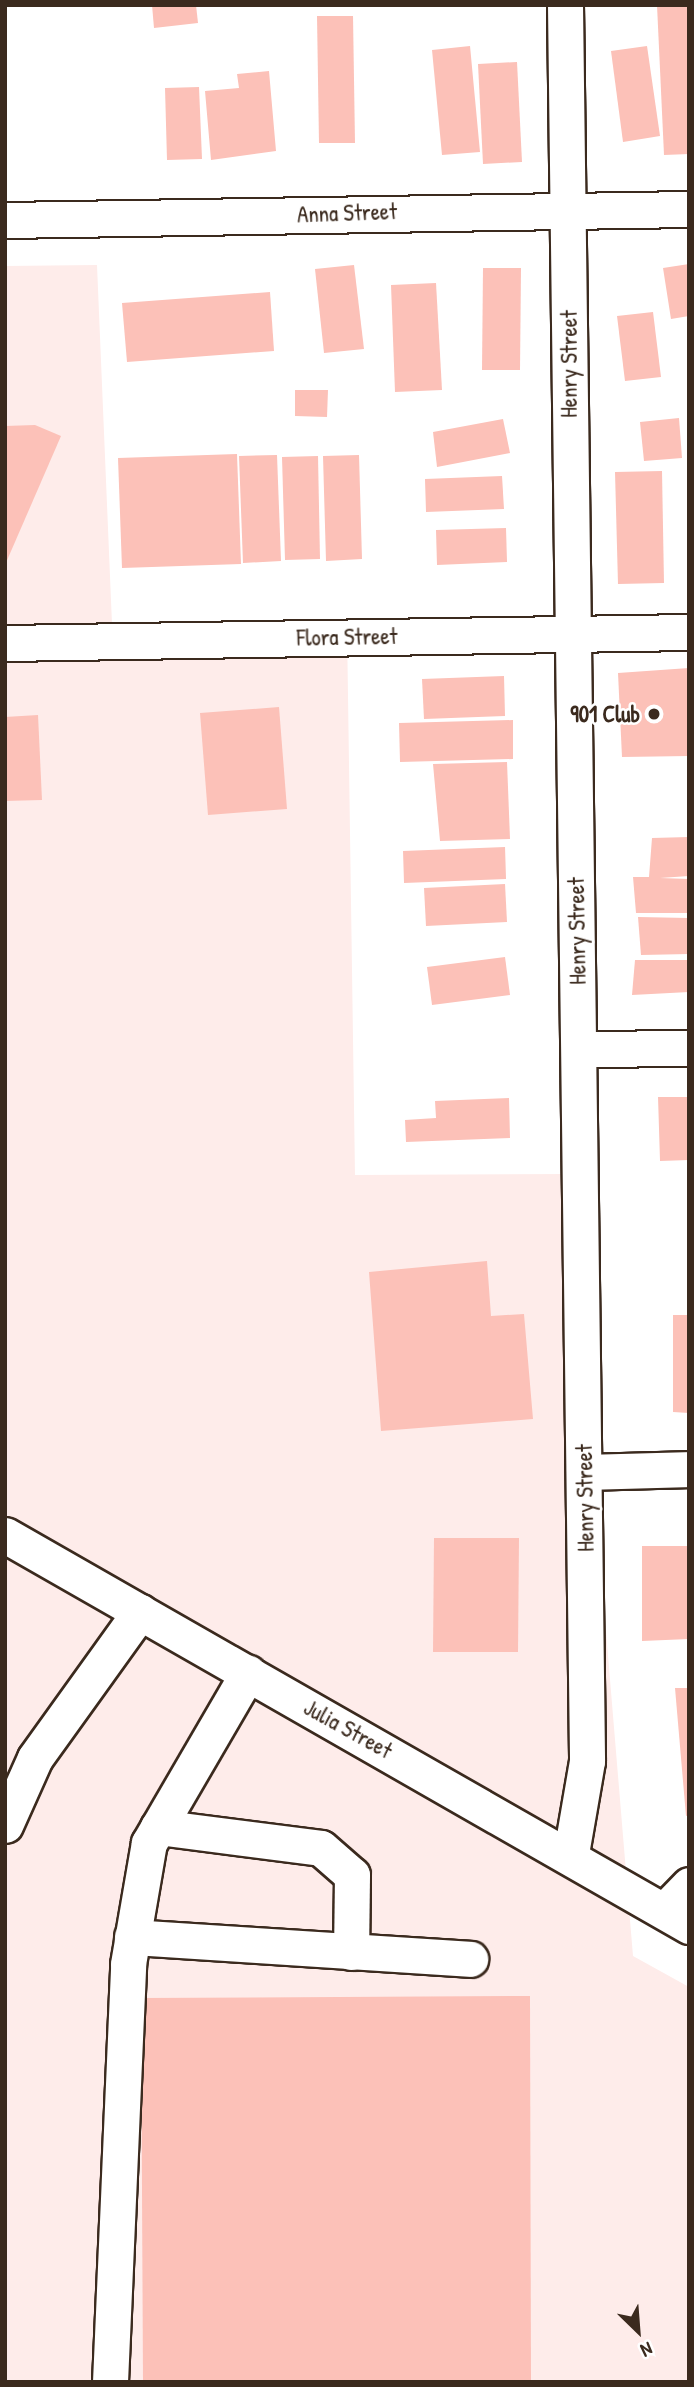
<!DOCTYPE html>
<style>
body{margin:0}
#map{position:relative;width:694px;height:2387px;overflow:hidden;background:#fff;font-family:"Patrick Hand",sans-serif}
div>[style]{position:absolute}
.built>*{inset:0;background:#feecea}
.building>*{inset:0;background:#fcc1b8}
.roads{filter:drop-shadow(2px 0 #3b2a1e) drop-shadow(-2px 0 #3b2a1e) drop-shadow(0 2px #3b2a1e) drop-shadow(0 -2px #3b2a1e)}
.minor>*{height:35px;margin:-17.5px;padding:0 17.5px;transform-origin:17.5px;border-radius:17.5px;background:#fff}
.dots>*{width:19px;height:19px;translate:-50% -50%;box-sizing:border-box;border:4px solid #fff;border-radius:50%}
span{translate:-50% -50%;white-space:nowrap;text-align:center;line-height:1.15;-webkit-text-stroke:5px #fff;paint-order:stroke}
.street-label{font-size:23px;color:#3b2a1e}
.poi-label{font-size:23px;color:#3b2a1e;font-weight:700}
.right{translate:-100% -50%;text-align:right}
.frame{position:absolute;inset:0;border:7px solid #3b2a1e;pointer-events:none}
.north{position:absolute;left:603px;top:2296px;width:70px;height:70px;-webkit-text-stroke:5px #fff;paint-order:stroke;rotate:155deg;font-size:19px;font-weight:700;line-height:28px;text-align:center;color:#3b2a1e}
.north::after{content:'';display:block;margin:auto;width:24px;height:32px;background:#3b2a1e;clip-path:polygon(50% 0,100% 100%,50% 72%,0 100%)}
</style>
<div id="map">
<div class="built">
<div style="clip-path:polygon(97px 265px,112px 624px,347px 627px,355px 1175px,568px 1174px,633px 1956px,689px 1987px,689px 2382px,5px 2382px,5px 266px)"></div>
</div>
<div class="building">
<div style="clip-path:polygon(152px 5px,196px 5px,198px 23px,154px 28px)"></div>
<div style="clip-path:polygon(657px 5px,689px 5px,689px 154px,664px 155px)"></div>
<div style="clip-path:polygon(317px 16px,353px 16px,355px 143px,319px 143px)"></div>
<div style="clip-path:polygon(470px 46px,480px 152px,442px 155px,432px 50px)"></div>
<div style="clip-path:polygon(647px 46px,660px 136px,623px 142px,611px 51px)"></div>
<div style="clip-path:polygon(517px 62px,522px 162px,483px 164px,478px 64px)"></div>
<div style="clip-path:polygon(269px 71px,276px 151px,211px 160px,205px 91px,239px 88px,237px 74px)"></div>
<div style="clip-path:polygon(199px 87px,202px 159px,167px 160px,165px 88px)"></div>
<div style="clip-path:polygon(689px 264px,689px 316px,671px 319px,663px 268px)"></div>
<div style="clip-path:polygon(354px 265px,364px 349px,324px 353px,315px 269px)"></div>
<div style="clip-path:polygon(483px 268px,521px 268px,520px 370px,482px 370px)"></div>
<div style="clip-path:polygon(436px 283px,442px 390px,395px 392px,391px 285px)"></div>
<div style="clip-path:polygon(270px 292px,274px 351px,127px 362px,122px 303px)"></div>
<div style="clip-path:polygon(653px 312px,661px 377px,625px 381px,617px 316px)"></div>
<div style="clip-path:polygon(295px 390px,328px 390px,327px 417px,295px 416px)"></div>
<div style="clip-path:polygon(679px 418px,682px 458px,644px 461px,640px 422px)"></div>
<div style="clip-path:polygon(503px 419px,510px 453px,437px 467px,433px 432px)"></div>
<div style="clip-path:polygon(35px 425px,61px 436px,5px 565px,5px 426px)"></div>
<div style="clip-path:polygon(237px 454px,241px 564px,122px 568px,118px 458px)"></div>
<div style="clip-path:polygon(277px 455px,281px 561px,243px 563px,239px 456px)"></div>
<div style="clip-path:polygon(359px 455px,362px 559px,326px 561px,323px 456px)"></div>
<div style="clip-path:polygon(318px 456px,320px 559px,285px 560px,282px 457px)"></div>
<div style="clip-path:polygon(662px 471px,664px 583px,618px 584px,615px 472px)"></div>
<div style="clip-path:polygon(502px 476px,504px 509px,426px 512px,425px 479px)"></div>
<div style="clip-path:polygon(506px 528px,507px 562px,437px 565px,436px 530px)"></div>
<div style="clip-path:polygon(689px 668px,689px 756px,622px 757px,618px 673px)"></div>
<div style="clip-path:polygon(504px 676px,505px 716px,424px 719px,422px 679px)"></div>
<div style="clip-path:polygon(279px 707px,287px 809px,208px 815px,200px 713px)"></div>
<div style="clip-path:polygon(38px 715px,42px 800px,5px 801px,5px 717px)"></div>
<div style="clip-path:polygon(513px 720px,513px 759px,400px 762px,399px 723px)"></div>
<div style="clip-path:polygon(507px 762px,510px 839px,440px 841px,433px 764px)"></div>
<div style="clip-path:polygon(689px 837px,689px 876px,660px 878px,689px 879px,689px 913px,636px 913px,633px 877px,649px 877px,652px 838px)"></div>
<div style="clip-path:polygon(505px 847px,506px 879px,404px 883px,403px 851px)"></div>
<div style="clip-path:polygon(505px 884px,507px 922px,426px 926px,424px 888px)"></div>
<div style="clip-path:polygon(638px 917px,689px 918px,689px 954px,641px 955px)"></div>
<div style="clip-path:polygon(505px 957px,510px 995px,432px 1005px,427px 967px)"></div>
<div style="clip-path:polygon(635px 960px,689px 960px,689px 992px,632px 995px)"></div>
<div style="clip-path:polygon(658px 1097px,689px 1097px,689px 1160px,660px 1161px)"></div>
<div style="clip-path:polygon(509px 1098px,510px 1138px,406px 1142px,405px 1120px,436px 1118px,435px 1101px)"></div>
<div style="clip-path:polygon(487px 1261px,491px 1316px,524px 1314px,533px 1419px,381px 1431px,369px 1272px)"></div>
<div style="clip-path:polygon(673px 1315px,689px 1315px,689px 1413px,673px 1412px)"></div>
<div style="clip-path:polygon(434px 1538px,519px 1538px,518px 1652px,433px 1652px)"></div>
<div style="clip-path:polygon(642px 1546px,689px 1546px,689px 1639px,642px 1641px)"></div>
<div style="clip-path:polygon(675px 1688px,689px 1688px,689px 1815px,686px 1816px)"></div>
<div style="clip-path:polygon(530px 1996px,531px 2382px,143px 2382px,141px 1998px)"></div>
</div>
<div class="roads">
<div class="minor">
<div style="left:565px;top:5px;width:1756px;rotate:89.28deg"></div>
<div style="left:587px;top:1761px;width:94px;rotate:99.8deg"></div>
<div style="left:5px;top:220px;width:684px;rotate:-0.92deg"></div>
<div style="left:5px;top:643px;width:684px;rotate:-0.92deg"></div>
<div style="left:580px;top:1049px;width:109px;rotate:-0.5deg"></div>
<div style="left:584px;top:1472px;width:105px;rotate:-1.6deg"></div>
<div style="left:5px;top:1535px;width:788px;rotate:29.75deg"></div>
<div style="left:5px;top:1825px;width:73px;rotate:-65.9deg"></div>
<div style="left:35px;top:1758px;width:180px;rotate:-54.3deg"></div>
<div style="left:158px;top:1827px;width:164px;rotate:7.3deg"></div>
<div style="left:321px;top:1848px;width:41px;rotate:41.1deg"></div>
<div style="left:352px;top:1875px;width:77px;rotate:90.7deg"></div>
<div style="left:664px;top:1911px;width:36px;rotate:-46deg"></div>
<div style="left:132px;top:1937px;width:339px;rotate:3.7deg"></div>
<div style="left:110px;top:2382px;width:418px;rotate:-87.5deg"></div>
<div style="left:128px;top:1964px;width:123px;rotate:-80.2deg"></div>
<div style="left:149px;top:1843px;width:197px;rotate:-59.8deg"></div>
</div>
</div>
<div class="dots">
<div style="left:654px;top:714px;background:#3b2a1e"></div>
</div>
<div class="street-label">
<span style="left:347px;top:213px;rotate:-2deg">Anna Street</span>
<span style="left:569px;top:364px;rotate:-90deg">Henry Street</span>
<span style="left:347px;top:637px;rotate:-1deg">Flora Street</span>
<span style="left:577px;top:931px;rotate:-91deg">Henry Street</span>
<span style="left:585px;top:1498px;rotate:-91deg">Henry Street</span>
<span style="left:348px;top:1729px;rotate:29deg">Julia Street</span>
</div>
<div class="poi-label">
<span class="right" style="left:640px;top:714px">901 Club</span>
</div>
<div class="frame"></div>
<div class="north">N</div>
</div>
